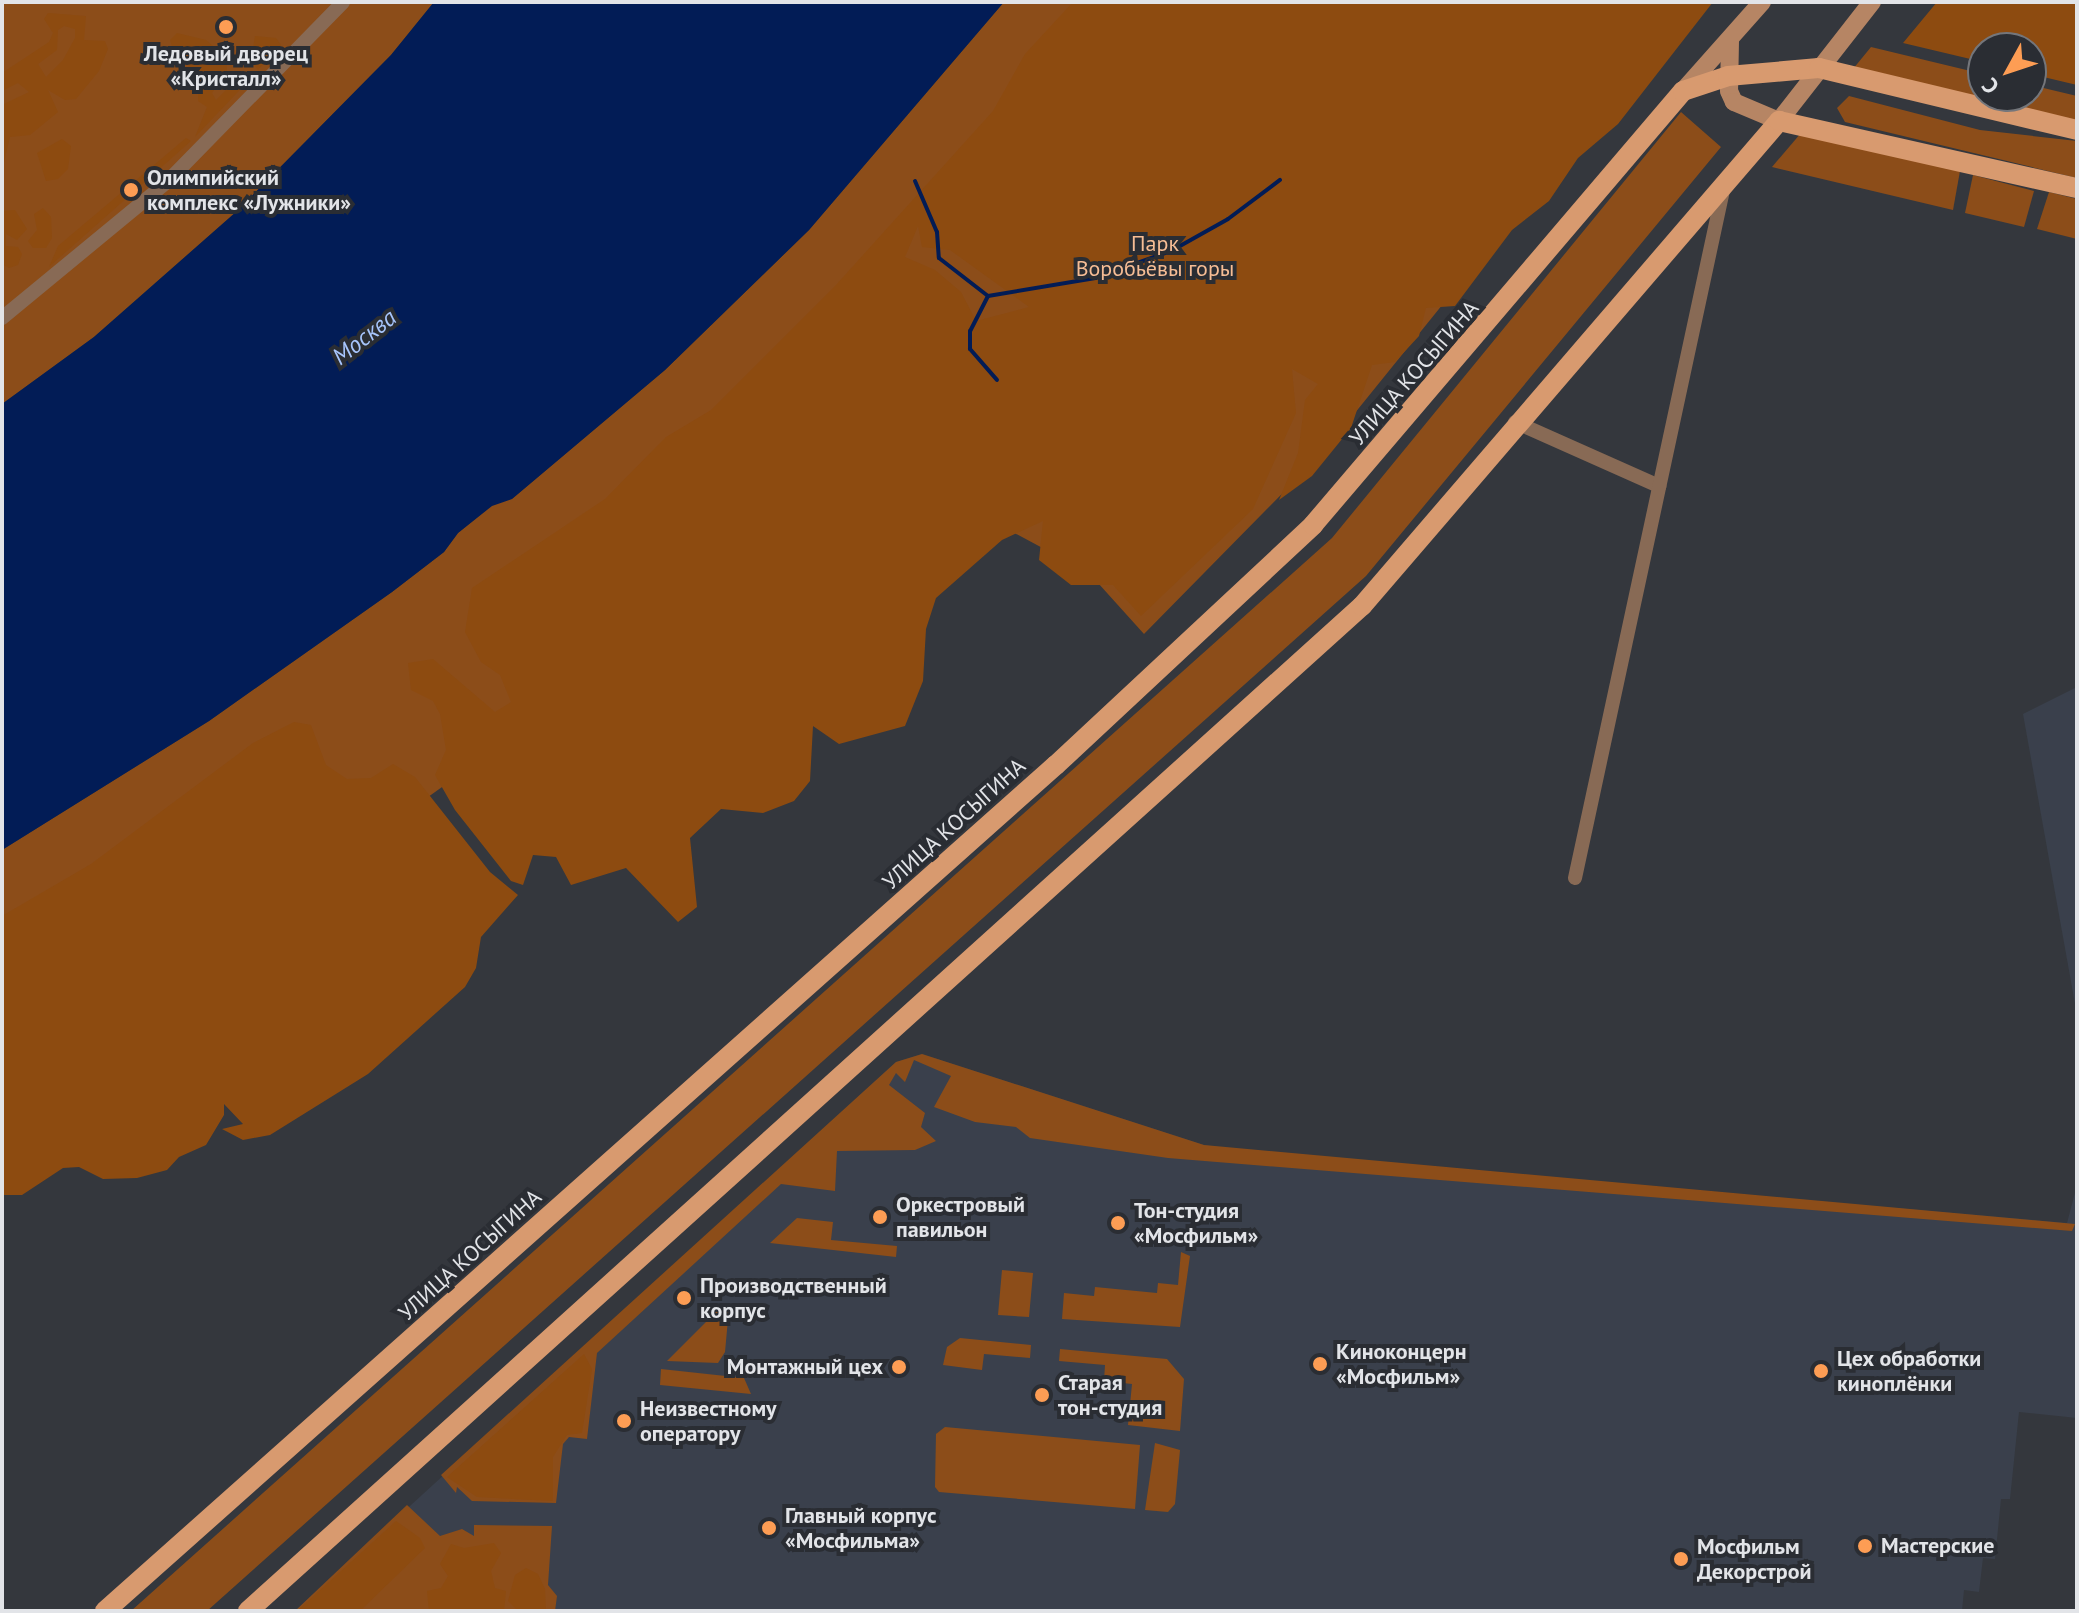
<!DOCTYPE html>
<meta charset="utf-8">
<style>
body{margin:0}
#map{position:relative;width:2079px;height:1613px;overflow:hidden;background:#34373d;font-family:"PT Sans",sans-serif}
div>[style]{position:absolute}
.built>*{inset:0;background:#3a404c}
.green>*{inset:0;background:#8c4d19}
.forest>*{inset:0;background:#8d4b10}
.water>*{inset:0;background:#021c56}
.stream>*{height:4px;margin:-2px;padding:0 2px;transform-origin:2px;border-radius:2px;background:#021c56}
.street>*{height:14px;margin:-7px;padding:0 7px;transform-origin:7px;border-radius:7px;background:#886a55}
.secondary>*{height:18px;margin:-9px;padding:0 9px;transform-origin:9px;border-radius:9px;background:#b68564}
.primary>*{height:20px;margin:-10px;padding:0 10px;transform-origin:10px;border-radius:10px;background:#d89a6f}
.dots>*{width:22px;height:22px;translate:-50% -50%;box-sizing:border-box;border:4px solid #2a2d33;border-radius:50%}
span{translate:-50% -50%;white-space:nowrap;text-align:center;line-height:1.15;-webkit-text-stroke:8px #2a2d33;paint-order:stroke}
.poi-label{font-size:22px;color:#e2e4e8;font-weight:700}
.left{translate:0 -50%;text-align:left}
.right{translate:-100% -50%;text-align:right}
.park-label{font-size:22px;color:#f6bd95}
.street-label{font-size:22px;color:#e2e4e8}
.water-label{font-size:24px;color:#a7c5fc;font-style:italic}
.frame{position:absolute;inset:0;border:4px solid #e2e4e8;pointer-events:none}
.north{position:absolute;left:1967px;top:32px;width:80px;height:80px;box-sizing:border-box;background:#2a2d33;border:2px solid #74767b;border-radius:50%;rotate:230deg;font-size:22px;font-weight:700;line-height:32px;text-align:center;color:#e2e4e8}
.north::after{content:'';display:block;margin:auto;width:28px;height:36px;background:#fd9d54;clip-path:polygon(50% 0,100% 100%,50% 72%,0 100%)}
</style>
<div id="map">
<div class="built">
<div style="clip-path:polygon(2077px 687px,2077px 1015px,2023px 714px)"></div>
<div style="clip-path:polygon(922px 1054px,1204px 1145px,1256px 1152px,2067px 1223px,2077px 1185px,2077px 1418px,2019px 1412px,2010px 1499px,2001px 1499px,1995px 1559px,1983px 1558px,1979px 1592px,1964px 1590px,1962px 1611px,295px 1611px,896px 1062px)"></div>
</div>
<div class="green">
<div style="clip-path:polygon(2px 2px,434px 2px,391px 55px,236px 212px,94px 337px,2px 404px)"></div>
<div style="clip-path:polygon(1004px 2px,1687px 2px,1325px 450px,1144px 634px,1089px 573px,994px 522px,505px 742px,312px 880px,2px 1061px,2px 850px,209px 721px,392px 592px,444px 552px,458px 533px,492px 505px,513px 498px,665px 370px,809px 230px)"></div>
<div style="clip-path:polygon(1871px 47px,1983px 74px,1983px 96px,2031px 96px,2031px 85px,2077px 96px,2077px 122px,1853px 69px)"></div>
<div style="clip-path:polygon(1849px 96px,1980px 130px,2077px 141px,2077px 178px,1845px 122px,1837px 108px)"></div>
<div style="clip-path:polygon(1681px 112px,1721px 147px,1366px 576px,207px 1611px,131px 1611px,1332px 538px)"></div>
<div style="clip-path:polygon(1801px 133px,1960px 171px,1953px 210px,1772px 167px)"></div>
<div style="clip-path:polygon(1973px 175px,2034px 191px,2024px 227px,1965px 213px)"></div>
<div style="clip-path:polygon(2049px 192px,2077px 199px,2077px 239px,2037px 229px)"></div>
<div style="clip-path:polygon(922px 1054px,1204px 1145px,2075px 1224px,2072px 1231px,1168px 1158px,1030px 1138px,1016px 1127px,975px 1122px,934px 1107px,951px 1076px,914px 1060px,905px 1082px,896px 1073px,889px 1085px,925px 1113px,921px 1127px,936px 1141px,915px 1150px,837px 1151px,835px 1191px,781px 1184px,597px 1353px,587px 1439px,569px 1437px,563px 1444px,556px 1503px,472px 1501px,457px 1487px,456px 1493px,441px 1475px,896px 1062px)"></div>
<div style="clip-path:polygon(797px 1218px,833px 1222px,831px 1240px,897px 1246px,896px 1257px,770px 1243px)"></div>
<div style="clip-path:polygon(1181px 1252px,1190px 1256px,1180px 1327px,1062px 1319px,1064px 1293px,1094px 1296px,1095px 1287px,1157px 1293px,1158px 1283px,1178px 1285px)"></div>
<div style="clip-path:polygon(1002px 1270px,1033px 1273px,1029px 1317px,998px 1315px)"></div>
<div style="clip-path:polygon(723px 1305px,729px 1308px,725px 1352px,718px 1363px,667px 1361px)"></div>
<div style="clip-path:polygon(960px 1338px,1031px 1345px,1030px 1358px,984px 1354px,982px 1370px,943px 1365px,947px 1347px)"></div>
<div style="clip-path:polygon(1060px 1349px,1167px 1359px,1184px 1379px,1180px 1431px,1128px 1425px,1132px 1384px,1104px 1381px,1105px 1365px,1059px 1361px)"></div>
<div style="clip-path:polygon(661px 1369px,744px 1378px,751px 1394px,660px 1385px)"></div>
<div style="clip-path:polygon(945px 1427px,1140px 1445px,1135px 1509px,939px 1492px,935px 1487px,936px 1434px)"></div>
<div style="clip-path:polygon(1155px 1443px,1180px 1450px,1175px 1504px,1168px 1512px,1145px 1510px)"></div>
<div style="clip-path:polygon(407px 1505px,440px 1536px,462px 1529px,474px 1536px,474px 1525px,552px 1526px,548px 1585px,557px 1596px,555px 1611px,295px 1611px)"></div>
</div>
<div class="forest">
<div style="clip-path:polygon(evenodd,1073px 2px,1713px 2px,1618px 124px,1578px 158px,1549px 201px,1512px 230px,1455px 306px,1426px 308px,1419px 336px,1395px 362px,1372px 365px,1351px 428px,1312px 476px,1279px 500px,1298px 453px,1305px 400px,1318px 384px,1292px 369px,1296px 413px,1253px 509px,1141px 616px,1113px 585px,1071px 585px,1039px 560px,1043px 521px,1002px 540px,936px 598px,926px 629px,923px 681px,905px 726px,839px 744px,813px 726px,810px 781px,794px 801px,763px 813px,721px 809px,690px 838px,697px 907px,678px 922px,626px 868px,571px 885px,556px 857px,533px 855px,523px 885px,511px 881px,455px 810px,435px 775px,446px 750px,440px 714px,433px 701px,411px 690px,408px 663px,433px 659px,495px 712px,511px 702px,500px 675px,481px 662px,465px 632px,472px 588px,605px 499px,666px 437px,711px 410px,836px 285px,993px 111px,1025px 54px,1073px 2px,918px 226px,922px 247px,950px 250px,1029px 307px,976px 321px,961px 292px,935px 270px,905px 257px,918px 226px)"></div>
<div style="clip-path:polygon(1937px 2px,2077px 2px,2077px 85px,2031px 74px,2031px 48px,1983px 48px,1983px 62px,1903px 43px)"></div>
<div style="clip-path:polygon(evenodd,48px 13px,86px 16px,84px 40px,105px 41px,108px 49px,99px 71px,76px 99px,65px 100px,48px 90px,58px 112px,30px 135px,10px 137px,2px 170px,2px 105px,29px 92px,18px 83px,2px 91px,2px 73px,49px 42px,53px 33px,44px 19px,48px 13px,64px 26px,75px 29px,75px 38px,63px 60px,46px 77px,38px 64px,57px 50px,58px 30px,64px 26px)"></div>
<div style="clip-path:polygon(177px 33px,206px 40px,226px 57px,227px 72px,212px 93px,216px 100px,245px 71px,254px 75px,195px 137px,207px 107px,198px 101px,198px 90px,186px 73px,195px 46px,183px 47px,173px 65px,157px 55px,161px 49px,173px 49px,170px 40px)"></div>
<div style="clip-path:polygon(255px 36px,276px 38px,281px 45px,258px 70px,251px 61px)"></div>
<div style="clip-path:polygon(186px 138px,191px 141px,49px 267px,58px 246px)"></div>
<div style="clip-path:polygon(62px 139px,71px 146px,68px 169px,58px 179px,46px 181px,37px 153px)"></div>
<div style="clip-path:polygon(43px 208px,51px 217px,52px 238px,46px 248px,33px 248px,28px 241px,37px 230px,34px 214px)"></div>
<div style="clip-path:polygon(15px 210px,27px 229px,17px 240px,6px 234px,6px 246px,18px 247px,22px 254px,18px 265px,9px 268px,2px 264px,2px 211px)"></div>
<div style="clip-path:polygon(294px 722px,311px 725px,326px 765px,347px 779px,371px 778px,393px 764px,415px 777px,490px 872px,518px 895px,481px 937px,476px 968px,465px 987px,368px 1074px,270px 1135px,243px 1140px,222px 1129px,243px 1124px,224px 1104px,224px 1115px,206px 1145px,179px 1157px,167px 1170px,137px 1178px,103px 1179px,79px 1167px,63px 1168px,22px 1195px,2px 1195px,2px 916px,91px 864px,253px 743px)"></div>
<div style="clip-path:polygon(584px 1354px,592px 1369px,582px 1433px,567px 1435px,553px 1457px,553px 1501px,477px 1497px,447px 1477px)"></div>
<div style="clip-path:polygon(396px 1521px,420px 1538px,425px 1548px,360px 1611px,297px 1611px)"></div>
<div style="clip-path:polygon(494px 1543px,501px 1553px,491px 1571px,495px 1588px,506px 1591px,504px 1611px,429px 1611px,427px 1591px,441px 1588px,448px 1576px,440px 1564px,451px 1544px,464px 1548px)"></div>
<div style="clip-path:polygon(526px 1568px,538px 1574px,545px 1589px,546px 1611px,518px 1611px,508px 1601px,515px 1575px)"></div>
</div>
<div class="water">
<div style="clip-path:polygon(434px 2px,1004px 2px,809px 230px,665px 370px,512px 499px,492px 506px,458px 533px,444px 552px,392px 592px,209px 721px,2px 850px,2px 404px,94px 337px,236px 212px,391px 55px)"></div>
</div>
<div class="stream">
<div style="left:915px;top:181px;width:56px;rotate:66.7deg"></div>
<div style="left:937px;top:232px;width:26px;rotate:86deg"></div>
<div style="left:939px;top:258px;width:62px;rotate:37.8deg"></div>
<div style="left:988px;top:296px;width:39px;rotate:117deg"></div>
<div style="left:970px;top:331px;width:18px;rotate:90deg"></div>
<div style="left:970px;top:349px;width:41px;rotate:48.9deg"></div>
<div style="left:988px;top:296px;width:109px;rotate:-9.5deg"></div>
<div style="left:1095px;top:278px;width:81px;rotate:-19.6deg"></div>
<div style="left:1171px;top:251px;width:65px;rotate:-29.3deg"></div>
<div style="left:1228px;top:219px;width:65px;rotate:-36.9deg"></div>
</div>
<div class="street">
<div style="left:2px;top:318px;width:212px;rotate:-39.5deg"></div>
<div style="left:166px;top:183px;width:253px;rotate:-45.6deg"></div>
<div style="left:1515px;top:422px;width:158px;rotate:24deg"></div>
<div style="left:1575px;top:878px;width:708px;rotate:-77.85deg"></div>
</div>
<div class="secondary">
<div style="left:1730px;top:41px;width:50px;rotate:91.1deg"></div>
<div style="left:1729px;top:91px;width:12px;rotate:66deg"></div>
<div style="left:1734px;top:102px;width:49px;rotate:22.9deg"></div>
<div style="left:1779px;top:121px;width:151px;rotate:-52deg"></div>
<div style="left:1683px;top:91px;width:119px;rotate:-48.4deg"></div>
</div>
<div class="primary">
<div style="left:105px;top:1611px;width:1273px;rotate:-41.66deg"></div>
<div style="left:1056px;top:765px;width:352px;rotate:-43deg"></div>
<div style="left:1313px;top:525px;width:570px;rotate:-49.55deg"></div>
<div style="left:1683px;top:91px;width:47px;rotate:-18.4deg"></div>
<div style="left:1728px;top:76px;width:91px;rotate:-5deg"></div>
<div style="left:1819px;top:68px;width:265px;rotate:13.5deg"></div>
<div style="left:248px;top:1611px;width:1500px;rotate:-42.06deg"></div>
<div style="left:1362px;top:606px;width:640px;rotate:-49.31deg"></div>
<div style="left:1779px;top:121px;width:305px;rotate:12.7deg"></div>
</div>
<div class="dots">
<div style="left:226px;top:27px;background:#fd9d54"></div>
<div style="left:131px;top:190px;background:#fd9d54"></div>
<div style="left:880px;top:1217px;background:#fd9d54"></div>
<div style="left:1118px;top:1223px;background:#fd9d54"></div>
<div style="left:684px;top:1298px;background:#fd9d54"></div>
<div style="left:1320px;top:1364px;background:#fd9d54"></div>
<div style="left:899px;top:1367px;background:#fd9d54"></div>
<div style="left:1821px;top:1371px;background:#fd9d54"></div>
<div style="left:1042px;top:1395px;background:#fd9d54"></div>
<div style="left:624px;top:1421px;background:#fd9d54"></div>
<div style="left:769px;top:1528px;background:#fd9d54"></div>
<div style="left:1865px;top:1546px;background:#fd9d54"></div>
<div style="left:1681px;top:1559px;background:#fd9d54"></div>
</div>
<div class="poi-label">
<span style="left:226px;top:66px">Ледовый дворец<br>«Кристалл»</span>
<span class="left" style="left:147px;top:190px">Олимпийский<br>комплекс «Лужники»</span>
<span class="left" style="left:896px;top:1217px">Оркестровый<br>павильон</span>
<span class="left" style="left:1134px;top:1223px">Тон-студия<br>«Мосфильм»</span>
<span class="left" style="left:700px;top:1298px">Производственный<br>корпус</span>
<span class="left" style="left:1336px;top:1364px">Киноконцерн<br>«Мосфильм»</span>
<span class="left" style="left:1837px;top:1371px">Цех обработки<br>киноплёнки</span>
<span class="right" style="left:883px;top:1367px">Монтажный цех</span>
<span class="left" style="left:1058px;top:1395px">Старая<br>тон-студия</span>
<span class="left" style="left:640px;top:1421px">Неизвестному<br>оператору</span>
<span class="left" style="left:785px;top:1528px">Главный корпус<br>«Мосфильма»</span>
<span class="left" style="left:1697px;top:1559px">Мосфильм<br>Декорстрой</span>
<span class="left" style="left:1881px;top:1546px">Мастерские</span>
</div>
<div class="park-label">
<span style="left:1155px;top:256px">Парк<br>Воробьёвы горы</span>
</div>
<div class="street-label">
<span style="left:1414px;top:373px;rotate:-49deg">УЛИЦА КОСЫГИНА</span>
<span style="left:954px;top:824px;rotate:-42deg">УЛИЦА КОСЫГИНА</span>
<span style="left:470px;top:1255px;rotate:-42deg">УЛИЦА КОСЫГИНА</span>
</div>
<div class="water-label">
<span style="left:364px;top:337px;rotate:-38deg">Москва</span>
</div>
<div class="frame"></div>
<div class="north">С</div>
</div>
